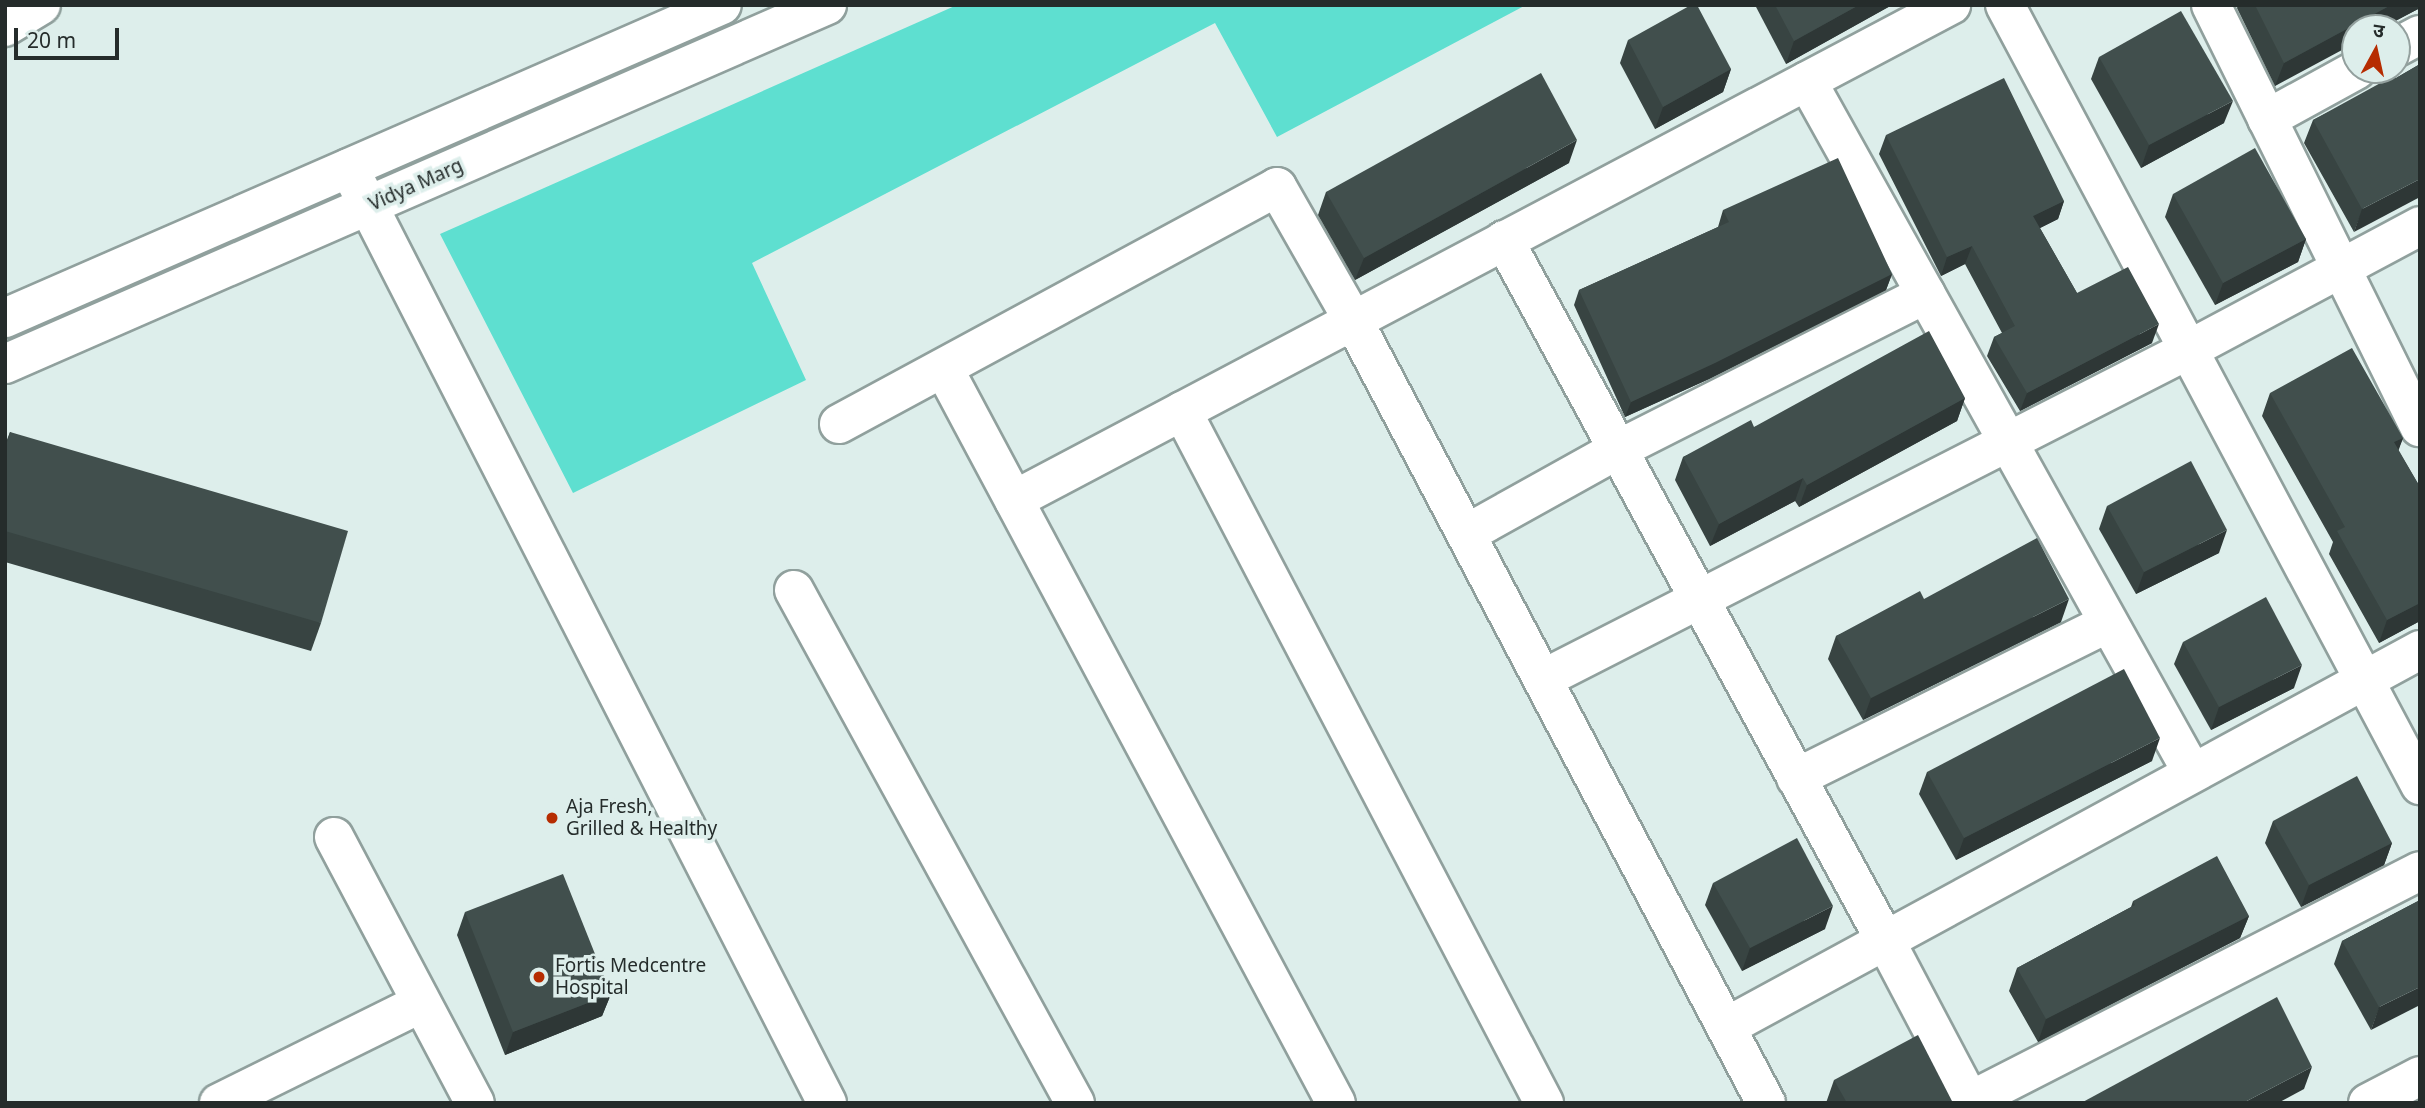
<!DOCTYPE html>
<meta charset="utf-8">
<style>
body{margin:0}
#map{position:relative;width:2425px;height:1108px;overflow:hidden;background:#ddeeeb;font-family:"Noto Sans","Noto Sans Devanagari",sans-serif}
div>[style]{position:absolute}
.green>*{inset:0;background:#5edfd0}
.roads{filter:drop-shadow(2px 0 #90a09d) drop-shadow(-2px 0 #90a09d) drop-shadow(0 2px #90a09d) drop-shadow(0 -2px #90a09d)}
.minor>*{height:38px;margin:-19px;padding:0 19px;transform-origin:19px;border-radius:19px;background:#fff}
.major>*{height:38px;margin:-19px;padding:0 19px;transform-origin:19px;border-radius:19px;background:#fff}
.wall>*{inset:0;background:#384442}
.shaded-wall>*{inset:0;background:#2e3736}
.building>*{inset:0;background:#414f4d}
.dots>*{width:19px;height:19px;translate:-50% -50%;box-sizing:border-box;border:4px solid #ddeeeb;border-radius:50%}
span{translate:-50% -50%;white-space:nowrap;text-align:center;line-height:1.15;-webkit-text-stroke:7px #ddeeeb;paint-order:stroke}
.street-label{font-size:19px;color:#252c2b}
.poi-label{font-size:19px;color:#252c2b}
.left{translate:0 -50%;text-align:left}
.frame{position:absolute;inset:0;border:7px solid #252c2b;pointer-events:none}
.north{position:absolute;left:2341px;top:14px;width:70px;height:70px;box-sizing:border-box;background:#ddeeeb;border:2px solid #93a09e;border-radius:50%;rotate:8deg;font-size:19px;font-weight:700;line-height:28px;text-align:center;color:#252c2b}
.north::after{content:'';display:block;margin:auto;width:24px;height:32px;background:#b62c01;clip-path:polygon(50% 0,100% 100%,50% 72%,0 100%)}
.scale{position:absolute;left:14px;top:28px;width:105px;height:32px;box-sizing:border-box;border:4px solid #252c2b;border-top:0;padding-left:9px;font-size:21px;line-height:24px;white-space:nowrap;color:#252c2b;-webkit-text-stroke:5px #ddeeeb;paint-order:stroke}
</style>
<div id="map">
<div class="green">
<div style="clip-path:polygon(957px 5px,1526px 5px,1277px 137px,1215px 23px,752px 263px,806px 380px,573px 493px,440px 234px)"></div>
</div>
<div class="roads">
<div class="minor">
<div style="left:2005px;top:5px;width:884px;rotate:61.98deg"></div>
<div style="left:2211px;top:5px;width:471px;rotate:63.7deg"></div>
<div style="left:5px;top:27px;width:42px;rotate:-31.4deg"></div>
<div style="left:2397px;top:47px;width:26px;rotate:-28deg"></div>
<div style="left:1807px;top:81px;width:791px;rotate:60.88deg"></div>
<div style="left:2267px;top:119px;width:102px;rotate:-28.8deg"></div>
<div style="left:349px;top:168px;width:1050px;rotate:62.92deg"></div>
<div style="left:1504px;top:240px;width:797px;rotate:61.44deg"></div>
<div style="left:1885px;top:940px;width:184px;rotate:62.2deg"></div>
<div style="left:944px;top:369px;width:832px;rotate:61.9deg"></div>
<div style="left:1182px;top:411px;width:781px;rotate:62.38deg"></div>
<div style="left:839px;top:424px;width:498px;rotate:-28.4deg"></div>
<div style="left:1277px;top:187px;width:153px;rotate:60.3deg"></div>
<div style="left:1353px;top:320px;width:885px;rotate:62.19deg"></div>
<div style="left:1014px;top:500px;width:1060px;rotate:-27.85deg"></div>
<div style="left:1466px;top:534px;width:173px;rotate:-29.1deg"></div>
<div style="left:1617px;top:450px;width:346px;rotate:-26.8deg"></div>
<div style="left:794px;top:590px;width:585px;rotate:61.29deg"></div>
<div style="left:1543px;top:679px;width:724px;rotate:-27.03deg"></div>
<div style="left:2188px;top:350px;width:263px;rotate:-28.1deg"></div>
<div style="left:1796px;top:778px;width:348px;rotate:-26.4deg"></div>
<div style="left:334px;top:837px;width:301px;rotate:62.1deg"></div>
<div style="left:1726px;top:1027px;width:790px;rotate:-28.51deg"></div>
<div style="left:1970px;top:1101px;width:505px;rotate:-27.07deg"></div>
<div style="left:219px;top:1103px;width:225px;rotate:-26.3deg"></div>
<div style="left:2368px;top:1103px;width:59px;rotate:-27.4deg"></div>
</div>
<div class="major">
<div style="left:5px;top:318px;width:782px;rotate:-23.58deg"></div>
<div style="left:5px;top:364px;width:897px;rotate:-23.59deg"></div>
</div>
</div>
<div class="wall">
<div style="clip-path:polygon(1755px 5px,1892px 5px,1786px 64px)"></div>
<div style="clip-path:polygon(2238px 5px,2420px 5px,2420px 8px,2382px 28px,2355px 28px,2275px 86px,2237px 8px)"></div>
<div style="clip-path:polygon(1628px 40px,1731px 69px,1723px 92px,1655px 129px,1620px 63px)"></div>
<div style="clip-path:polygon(2099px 57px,2224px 123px,2141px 168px,2091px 79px)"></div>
<div style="clip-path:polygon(2420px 64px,2354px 232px,2304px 143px,2313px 120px,2396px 78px)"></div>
<div style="clip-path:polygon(1886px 135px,2064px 201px,2058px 219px,2040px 228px,2077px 293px,2152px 343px,2020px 411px,1987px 356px,1994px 337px,2002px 333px,1965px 264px,1941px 276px,1879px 154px)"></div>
<div style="clip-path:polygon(1569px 163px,1355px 280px,1318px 215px,1326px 192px)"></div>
<div style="clip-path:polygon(2173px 194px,2306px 239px,2298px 262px,2215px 305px,2165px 217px)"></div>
<div style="clip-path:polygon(1723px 210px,1892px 274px,1886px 290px,1709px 379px,1625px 417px,1574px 305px,1579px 290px,1718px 227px)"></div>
<div style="clip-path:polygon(2270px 393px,2403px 438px,2398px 450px,2420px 487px,2420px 621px,2379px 643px,2329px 554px,2333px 542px,2262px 416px)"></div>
<div style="clip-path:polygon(1965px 398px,1957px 421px,1799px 507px,1795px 501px,1710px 546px,1675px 480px,1683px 457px,1754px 427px)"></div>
<div style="clip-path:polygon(10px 432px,321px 623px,311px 651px,5px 562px,5px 445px)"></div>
<div style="clip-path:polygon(2107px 506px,2219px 553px,2136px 594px,2099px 529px)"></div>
<div style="clip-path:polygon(1924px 599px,2061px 622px,1863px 720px,1828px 659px,1836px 636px)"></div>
<div style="clip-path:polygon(2183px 642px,2294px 688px,2211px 730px,2174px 664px)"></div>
<div style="clip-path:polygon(2152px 761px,1956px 860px,1919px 794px,1927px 772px)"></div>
<div style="clip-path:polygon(2273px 821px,2392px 843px,2384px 865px,2301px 907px,2265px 843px)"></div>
<div style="clip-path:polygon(1713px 883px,1825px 929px,1742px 971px,1705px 905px)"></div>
<div style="clip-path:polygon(2420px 900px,2371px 1030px,2334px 964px,2342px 941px)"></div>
<div style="clip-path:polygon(2133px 901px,2249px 916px,2240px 938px,2038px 1042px,2009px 991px,2017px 968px,2131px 907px)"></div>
<div style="clip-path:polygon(465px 912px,611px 994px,602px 1016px,505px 1055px,457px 935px)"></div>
<div style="clip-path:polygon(1834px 1080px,1953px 1103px,1826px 1103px)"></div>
</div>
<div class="shaded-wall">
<div style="clip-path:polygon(1859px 5px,1892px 5px,1786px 64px,1794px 41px)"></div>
<div style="clip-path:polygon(2391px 5px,2420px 5px,2420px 8px,2382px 28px,2355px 28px,2355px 43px,2275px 86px,2284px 63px)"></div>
<div style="clip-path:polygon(1731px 69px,1723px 92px,1655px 129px,1663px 107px)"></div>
<div style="clip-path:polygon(2233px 101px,2224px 123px,2141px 168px,2149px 145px)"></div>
<div style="clip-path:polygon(1577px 140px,1569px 163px,1355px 280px,1364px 258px)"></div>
<div style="clip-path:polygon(2420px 179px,2420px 197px,2354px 232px,2362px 209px)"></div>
<div style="clip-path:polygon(2064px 201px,2058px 219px,2026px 235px,2033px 216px)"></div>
<div style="clip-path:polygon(2306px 239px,2298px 262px,2215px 305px,2223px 283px)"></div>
<div style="clip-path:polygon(1972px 246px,1965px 264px,1941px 276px,1947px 257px)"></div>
<div style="clip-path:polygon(1892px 274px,1886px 290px,1709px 379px,1625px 417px,1631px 402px)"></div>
<div style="clip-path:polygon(2159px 324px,2152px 343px,2020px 411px,2027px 393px)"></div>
<div style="clip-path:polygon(1965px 398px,1957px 421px,1799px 507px,1807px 485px)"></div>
<div style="clip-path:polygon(2403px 438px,2395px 460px,2394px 442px)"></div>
<div style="clip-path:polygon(1803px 478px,1795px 501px,1710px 546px,1719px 524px)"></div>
<div style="clip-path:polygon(2227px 530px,2219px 553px,2136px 594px,2144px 572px)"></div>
<div style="clip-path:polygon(2069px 599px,2061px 622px,1863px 720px,1871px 698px)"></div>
<div style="clip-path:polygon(2420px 603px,2420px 621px,2379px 643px,2387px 620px)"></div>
<div style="clip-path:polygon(2302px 665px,2294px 688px,2211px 730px,2219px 707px)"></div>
<div style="clip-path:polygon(2160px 738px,2152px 761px,1956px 860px,1964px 838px)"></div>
<div style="clip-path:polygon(2392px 843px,2384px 865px,2301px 907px,2309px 885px)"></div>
<div style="clip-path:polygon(1833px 906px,1825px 929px,1742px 971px,1750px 948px)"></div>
<div style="clip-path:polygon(2249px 916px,2240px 938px,2038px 1042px,2046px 1019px)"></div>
<div style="clip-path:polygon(2420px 987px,2420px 1005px,2371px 1030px,2379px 1007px)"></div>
<div style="clip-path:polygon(611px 994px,602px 1016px,505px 1055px,513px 1032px)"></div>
<div style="clip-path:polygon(2312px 1067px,2304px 1089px,2278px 1103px,2243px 1103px)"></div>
</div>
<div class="building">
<div style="clip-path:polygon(1691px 5px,1697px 5px,1731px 69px,1663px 107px,1628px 40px)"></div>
<div style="clip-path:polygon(1775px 5px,1859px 5px,1794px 41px)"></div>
<div style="clip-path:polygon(2255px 5px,2391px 5px,2284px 63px)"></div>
<div style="clip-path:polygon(2181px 11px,2233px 101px,2149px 145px,2099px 57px)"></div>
<div style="clip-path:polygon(2420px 64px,2420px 179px,2362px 209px,2313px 120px,2395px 75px,2396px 78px)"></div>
<div style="clip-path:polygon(1541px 73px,1577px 140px,1364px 258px,1326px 192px)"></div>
<div style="clip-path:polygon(2004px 78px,2064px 201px,2033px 216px,2077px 293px,2128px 267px,2159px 324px,2027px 393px,1994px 337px,2015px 326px,1972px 246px,1947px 257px,1886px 135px)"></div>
<div style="clip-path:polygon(2255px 148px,2306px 239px,2223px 283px,2173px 194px)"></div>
<div style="clip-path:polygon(1838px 158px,1892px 274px,1715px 363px,1631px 402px,1579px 290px,1729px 222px,1723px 210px)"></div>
<div style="clip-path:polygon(1929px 331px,1965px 398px,1807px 485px,1803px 478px,1719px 524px,1683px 457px,1751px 420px,1754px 427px)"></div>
<div style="clip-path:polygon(2352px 348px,2403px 438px,2394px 442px,2420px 487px,2420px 603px,2387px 620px,2337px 531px,2345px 527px,2270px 393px)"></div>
<div style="clip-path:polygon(10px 432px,348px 531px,321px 623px,5px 531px,5px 448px)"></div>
<div style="clip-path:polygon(2191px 461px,2227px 530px,2144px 572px,2107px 506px)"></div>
<div style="clip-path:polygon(2037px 538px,2069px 599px,1871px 698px,1836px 636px,1920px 591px,1924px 599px)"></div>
<div style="clip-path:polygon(2266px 597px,2302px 665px,2219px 707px,2183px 642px)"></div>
<div style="clip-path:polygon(2124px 669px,2160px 738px,1964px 838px,1927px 772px)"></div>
<div style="clip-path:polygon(2357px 776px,2392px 843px,2309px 885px,2273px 821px)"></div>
<div style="clip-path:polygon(1797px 838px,1833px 906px,1750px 948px,1713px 883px)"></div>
<div style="clip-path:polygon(2217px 856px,2249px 916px,2046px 1019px,2017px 968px,2135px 905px,2133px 901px)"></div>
<div style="clip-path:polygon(563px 874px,611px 994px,513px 1032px,465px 912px)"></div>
<div style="clip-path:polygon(2420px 900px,2420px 987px,2379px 1007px,2342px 941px)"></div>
<div style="clip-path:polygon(2277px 997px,2312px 1067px,2243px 1103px,2081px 1103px)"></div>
<div style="clip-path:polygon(1918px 1035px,1953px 1103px,1847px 1103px,1834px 1080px)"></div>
</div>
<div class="dots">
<div style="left:552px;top:818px;background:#b62c01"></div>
<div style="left:539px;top:977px;background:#b62c01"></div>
</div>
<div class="street-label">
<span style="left:416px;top:185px;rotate:-24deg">Vidya Marg</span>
</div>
<div class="poi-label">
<span class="left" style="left:566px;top:818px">Aja Fresh,<br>Grilled &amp; Healthy</span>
<span class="left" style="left:555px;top:977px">Fortis Medcentre<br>Hospital</span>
</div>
<div class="frame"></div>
<div class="north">उ</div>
<div class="scale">20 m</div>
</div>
